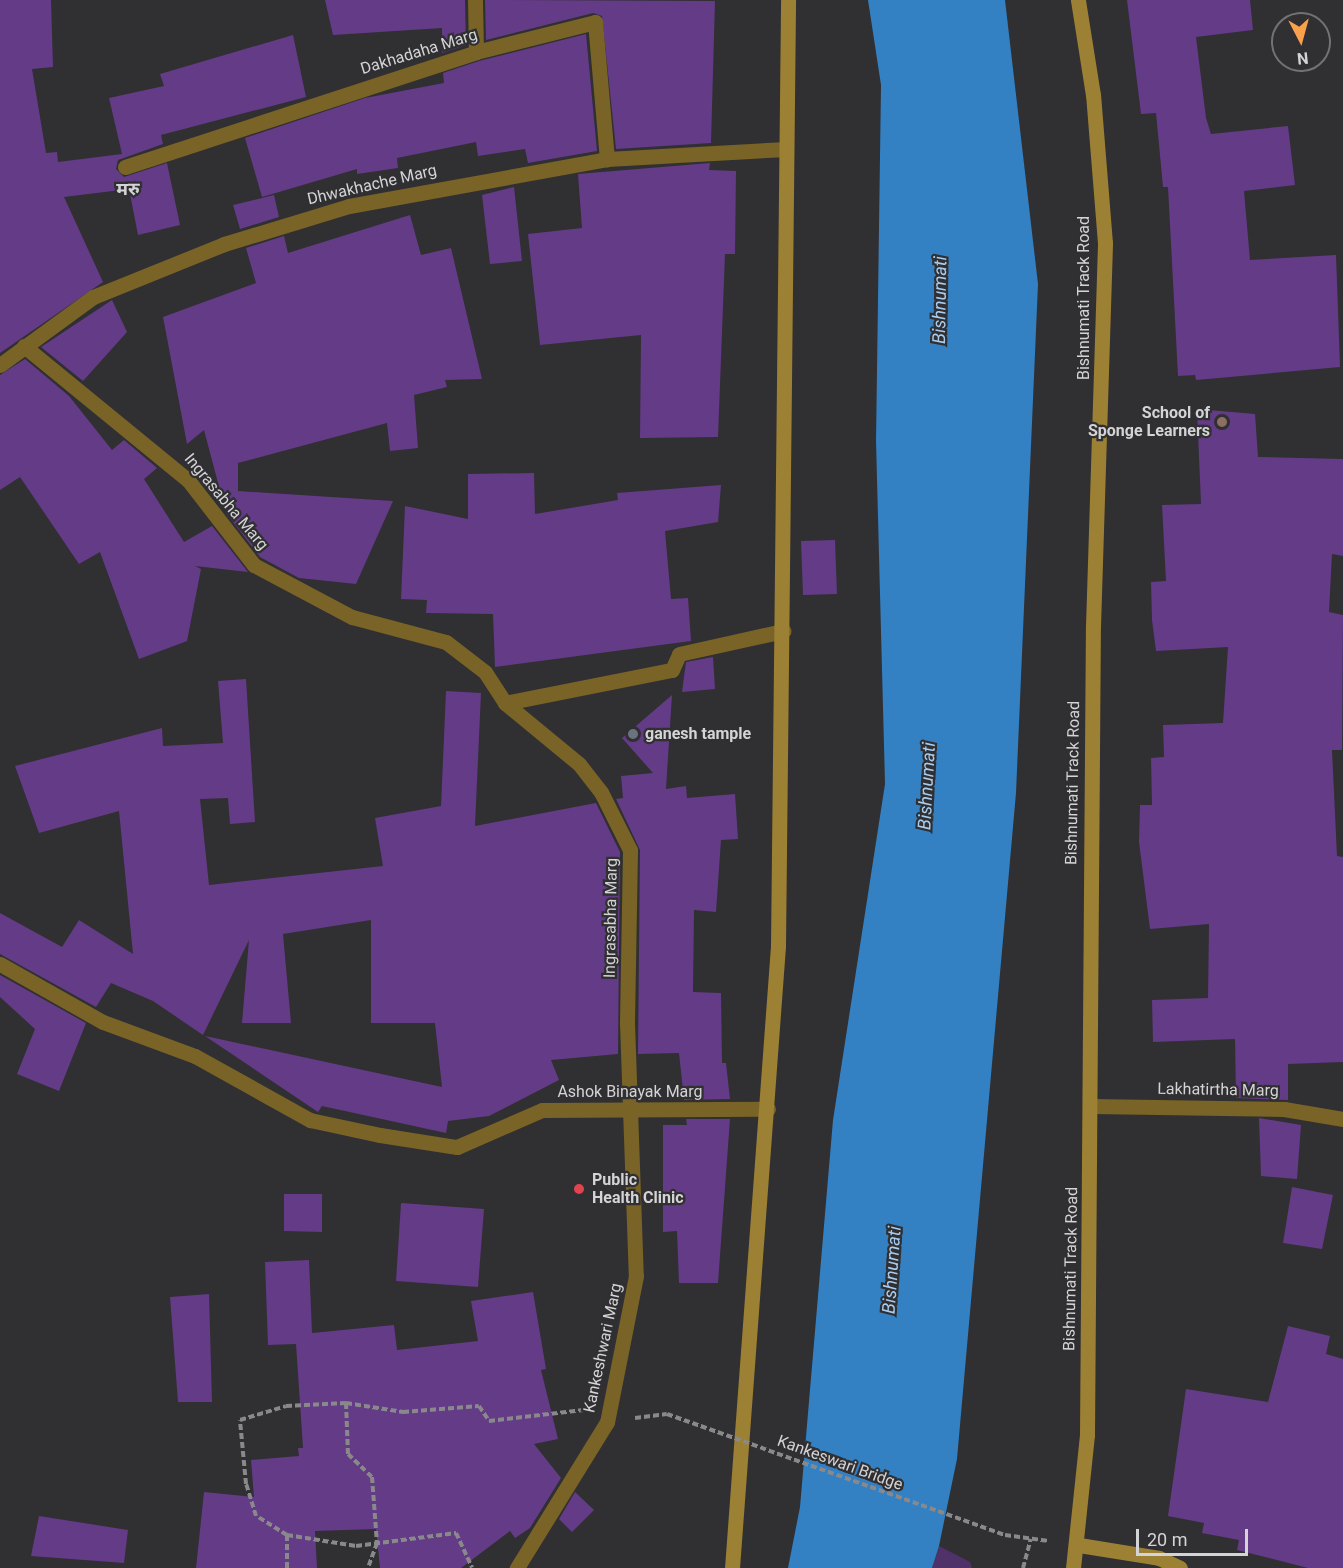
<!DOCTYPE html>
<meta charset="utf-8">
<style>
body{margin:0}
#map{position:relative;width:1343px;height:1568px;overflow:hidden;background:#302f32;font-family:Roboto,"Noto Sans Devanagari",sans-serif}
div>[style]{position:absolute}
.green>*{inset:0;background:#50326a}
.water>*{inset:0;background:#3380c2}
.building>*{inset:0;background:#643b87}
.path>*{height:4px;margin-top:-2px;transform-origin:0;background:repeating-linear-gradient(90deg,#89888a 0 6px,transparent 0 9px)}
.street>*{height:15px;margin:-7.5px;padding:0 7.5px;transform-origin:7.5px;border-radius:7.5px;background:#796326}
.secondary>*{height:15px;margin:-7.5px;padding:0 7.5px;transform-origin:7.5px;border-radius:7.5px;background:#9c8033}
.path-bridge>*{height:4px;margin-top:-2px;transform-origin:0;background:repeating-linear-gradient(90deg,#89888a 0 6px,transparent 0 9px)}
.dots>*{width:16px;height:16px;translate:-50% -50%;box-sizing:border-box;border:3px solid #302f32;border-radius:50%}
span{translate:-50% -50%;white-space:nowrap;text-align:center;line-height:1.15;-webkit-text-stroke:4.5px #302f32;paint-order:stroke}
.street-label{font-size:16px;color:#d4d3d5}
.poi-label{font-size:16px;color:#d4d3d5;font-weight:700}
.right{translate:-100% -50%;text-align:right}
.left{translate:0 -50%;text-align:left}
.neighbourhood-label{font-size:18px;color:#d4d3d5;font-weight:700}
.water-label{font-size:18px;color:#a9cdf0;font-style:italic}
.north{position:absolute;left:1271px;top:12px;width:60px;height:60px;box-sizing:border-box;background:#302f32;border:2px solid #727173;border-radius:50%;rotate:174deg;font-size:16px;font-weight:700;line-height:24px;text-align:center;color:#d4d3d5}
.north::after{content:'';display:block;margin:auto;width:21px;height:27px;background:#f9a04d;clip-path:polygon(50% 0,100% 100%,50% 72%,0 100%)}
.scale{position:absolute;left:1136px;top:1529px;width:112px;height:27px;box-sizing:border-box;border:3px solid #d4d3d5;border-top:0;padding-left:8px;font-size:18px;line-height:21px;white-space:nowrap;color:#d4d3d5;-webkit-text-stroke:4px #302f32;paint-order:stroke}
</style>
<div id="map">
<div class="green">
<div style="clip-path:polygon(939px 1546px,970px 1562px,972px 1568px,932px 1568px)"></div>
</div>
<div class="water">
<div style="clip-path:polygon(868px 0,1005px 0,1038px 284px,1016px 793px,957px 1459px,939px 1546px,932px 1568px,788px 1568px,800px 1507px,833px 1120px,885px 784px,876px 441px,881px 85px)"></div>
</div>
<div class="building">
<div style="clip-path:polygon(0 0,51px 0,53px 67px,32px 69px,46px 153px,57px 152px,58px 162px,122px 154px,109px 98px,164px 86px,160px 74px,293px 35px,306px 97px,161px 135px,163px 144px,118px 160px,116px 169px,124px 177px,167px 163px,180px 225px,138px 235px,129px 189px,64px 197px,103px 282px,0 353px)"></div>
<div style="clip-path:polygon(325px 0,465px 0,466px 45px,442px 53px,442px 28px,333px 35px)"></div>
<div style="clip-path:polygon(485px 0,715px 1px,711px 143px,616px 149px,602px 16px,593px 13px,486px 40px)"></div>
<div style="clip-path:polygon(1127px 0,1250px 0,1253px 30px,1196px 37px,1206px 118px,1211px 134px,1288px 126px,1295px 185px,1244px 191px,1250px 260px,1336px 255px,1340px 367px,1196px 380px,1195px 375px,1178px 376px,1168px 187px,1163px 187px,1156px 113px,1141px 114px)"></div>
<div style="clip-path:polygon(586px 34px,597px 151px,528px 163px,525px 149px,478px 156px,476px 142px,397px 158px,398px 168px,357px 174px,357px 169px,262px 197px,245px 138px,365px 98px,444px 83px,443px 73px,479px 61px)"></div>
<div style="clip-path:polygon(710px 163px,709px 170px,736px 171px,735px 254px,725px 254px,718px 437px,640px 438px,641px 335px,540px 345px,528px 234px,582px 228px,578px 174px)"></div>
<div style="clip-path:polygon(514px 187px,522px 261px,490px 264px,482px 195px)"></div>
<div style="clip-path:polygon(274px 195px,279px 217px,240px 229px,233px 205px)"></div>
<div style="clip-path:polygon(410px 215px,421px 255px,451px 248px,482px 379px,445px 380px,447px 387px,414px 395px,418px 448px,390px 451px,387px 423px,238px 463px,238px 491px,393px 501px,356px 584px,299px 578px,260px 557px,226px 513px,204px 430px,187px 444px,163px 317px,256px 283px,246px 248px,284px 236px,288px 253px)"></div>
<div style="clip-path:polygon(112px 300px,127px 332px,83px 381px,41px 347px)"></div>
<div style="clip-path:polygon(25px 359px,69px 396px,112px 450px,124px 440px,157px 468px,144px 479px,184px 542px,212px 526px,248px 572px,195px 566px,201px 569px,187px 641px,139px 659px,100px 552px,79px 564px,20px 477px,0 490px,0 375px)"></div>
<div style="clip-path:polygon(1197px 409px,1255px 414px,1258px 457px,1343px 459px,1343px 556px,1332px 554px,1329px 612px,1343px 615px,1342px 750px,1332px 750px,1337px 856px,1343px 857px,1343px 1062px,1288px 1064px,1288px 1100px,1236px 1098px,1235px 1039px,1153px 1042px,1152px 1000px,1208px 998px,1209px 924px,1150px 929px,1139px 842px,1140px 805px,1152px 805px,1151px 758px,1164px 757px,1163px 725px,1223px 723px,1228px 647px,1156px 651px,1152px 620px,1151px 582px,1166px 581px,1162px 505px,1201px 504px)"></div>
<div style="clip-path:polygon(534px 473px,535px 514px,618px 500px,617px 493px,721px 485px,718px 522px,665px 531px,671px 599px,688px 598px,691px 641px,495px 667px,493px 614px,426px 613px,427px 600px,401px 599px,405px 506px,468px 519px,468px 474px)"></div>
<div style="clip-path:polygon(835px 540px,837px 594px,803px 595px,801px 541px)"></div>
<div style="clip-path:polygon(713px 657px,715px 689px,682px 692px,686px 662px)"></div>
<div style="clip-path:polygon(246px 679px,255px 822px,230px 824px,228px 798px,200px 799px,209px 885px,383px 866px,375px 818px,441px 806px,446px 691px,481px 693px,475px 826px,596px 803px,620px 852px,618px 1054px,551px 1060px,559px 1080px,489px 1116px,448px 1121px,446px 1133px,322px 1106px,318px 1112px,205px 1036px,442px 1087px,435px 1023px,371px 1023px,371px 920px,283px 934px,291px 1023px,242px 1023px,249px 940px,203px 1035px,153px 1001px,111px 983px,96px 1007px,0 954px,0 913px,62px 947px,79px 920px,133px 954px,119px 811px,39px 833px,15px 766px,162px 728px,163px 746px,223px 743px,218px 681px)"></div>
<div style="clip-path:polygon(672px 695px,666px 789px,686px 786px,687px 798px,735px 794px,738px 839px,721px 840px,716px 912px,694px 910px,693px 992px,721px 993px,722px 1063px,726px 1063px,730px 1099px,684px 1100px,679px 1053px,638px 1054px,640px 850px,616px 799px,623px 798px,621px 776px,653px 773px,622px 738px)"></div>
<div style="clip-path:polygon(0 975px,86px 1023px,59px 1091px,17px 1074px,35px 1029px,0 997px)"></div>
<div style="clip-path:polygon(1259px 1118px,1301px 1125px,1297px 1179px,1261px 1176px)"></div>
<div style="clip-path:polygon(686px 1119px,730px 1119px,718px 1283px,679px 1283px,677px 1231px,663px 1232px,663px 1125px,687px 1125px)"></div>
<div style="clip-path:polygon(1292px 1187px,1333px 1195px,1322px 1249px,1283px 1243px)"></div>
<div style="clip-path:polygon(284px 1194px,322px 1194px,322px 1232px,284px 1231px)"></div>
<div style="clip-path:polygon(401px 1203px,484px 1209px,478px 1287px,396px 1281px)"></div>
<div style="clip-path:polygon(309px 1260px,312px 1333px,394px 1325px,397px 1350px,478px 1341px,471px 1301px,533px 1292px,546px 1369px,541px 1370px,558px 1439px,534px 1444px,561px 1478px,530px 1528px,515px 1538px,510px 1531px,461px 1568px,380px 1568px,376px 1529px,315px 1531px,317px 1568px,196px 1568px,204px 1492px,254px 1497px,251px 1460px,299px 1456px,298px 1448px,303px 1448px,296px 1344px,268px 1345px,265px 1262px)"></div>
<div style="clip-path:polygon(209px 1294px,212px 1402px,178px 1402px,170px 1297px)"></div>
<div style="clip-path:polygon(1288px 1326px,1330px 1336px,1326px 1354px,1343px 1359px,1343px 1568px,1308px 1568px,1237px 1550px,1239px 1540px,1202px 1533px,1204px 1523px,1168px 1516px,1186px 1389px,1268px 1402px)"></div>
<div style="clip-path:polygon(575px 1492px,594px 1510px,572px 1532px,559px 1519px)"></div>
<div style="clip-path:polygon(39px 1516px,128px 1530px,124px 1563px,31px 1556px)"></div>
</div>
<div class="path">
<div style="left:346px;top:1403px;width:51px;rotate:87.8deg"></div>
<div style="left:348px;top:1454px;width:33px;rotate:44deg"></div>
<div style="left:372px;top:1477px;width:66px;rotate:85.7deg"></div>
<div style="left:377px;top:1543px;width:27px;rotate:110deg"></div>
<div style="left:635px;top:1418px;width:32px;rotate:-7deg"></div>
<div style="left:287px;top:1535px;width:70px;rotate:9.1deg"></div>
<div style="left:356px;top:1546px;width:101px;rotate:-7.4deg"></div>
<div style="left:456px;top:1533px;width:38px;rotate:65deg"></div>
<div style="left:1005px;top:1535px;width:44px;rotate:7.8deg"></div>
<div style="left:287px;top:1568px;width:33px;rotate:-90deg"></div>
<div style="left:287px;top:1535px;width:36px;rotate:-148deg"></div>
<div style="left:256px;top:1516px;width:34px;rotate:-107deg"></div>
<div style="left:246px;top:1484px;width:64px;rotate:-95.4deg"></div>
<div style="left:240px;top:1420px;width:48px;rotate:-16.9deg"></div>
<div style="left:286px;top:1406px;width:60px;rotate:-2.9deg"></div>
<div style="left:346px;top:1403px;width:58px;rotate:9deg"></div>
<div style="left:403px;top:1412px;width:76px;rotate:-4.5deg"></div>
<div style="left:479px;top:1406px;width:18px;rotate:56deg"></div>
<div style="left:489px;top:1421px;width:95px;rotate:-6.7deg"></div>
<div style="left:1023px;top:1568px;width:30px;rotate:-75deg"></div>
</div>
<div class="street">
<div style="left:475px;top:0;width:52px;rotate:88.9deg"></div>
<div style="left:125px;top:167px;width:369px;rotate:-18.1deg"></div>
<div style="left:476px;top:52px;width:123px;rotate:-14.1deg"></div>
<div style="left:595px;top:22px;width:138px;rotate:85deg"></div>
<div style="left:24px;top:346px;width:212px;rotate:39.3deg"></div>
<div style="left:188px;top:480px;width:108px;rotate:52.2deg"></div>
<div style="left:254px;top:565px;width:111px;rotate:28deg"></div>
<div style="left:352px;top:617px;width:97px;rotate:14.9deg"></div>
<div style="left:446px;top:642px;width:49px;rotate:37.6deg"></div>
<div style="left:485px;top:672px;width:37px;rotate:57deg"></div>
<div style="left:505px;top:703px;width:170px;rotate:-11.2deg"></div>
<div style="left:672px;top:670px;width:17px;rotate:-66deg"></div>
<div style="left:679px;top:654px;width:107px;rotate:-12.5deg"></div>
<div style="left:0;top:365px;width:115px;rotate:-36.2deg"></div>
<div style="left:93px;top:297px;width:141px;rotate:-22deg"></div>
<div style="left:224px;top:244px;width:131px;rotate:-16.9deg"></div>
<div style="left:349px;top:206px;width:262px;rotate:-10.3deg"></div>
<div style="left:607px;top:159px;width:179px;rotate:-3.2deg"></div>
<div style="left:505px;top:703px;width:96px;rotate:39.5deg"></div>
<div style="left:579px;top:764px;width:36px;rotate:52deg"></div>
<div style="left:601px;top:792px;width:65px;rotate:63.4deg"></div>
<div style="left:630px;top:850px;width:173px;rotate:91deg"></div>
<div style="left:627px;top:1023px;width:253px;rotate:88deg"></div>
<div style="left:636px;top:1276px;width:149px;rotate:101.2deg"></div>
<div style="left:607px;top:1422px;width:172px;rotate:121.7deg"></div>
<div style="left:0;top:964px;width:118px;rotate:29.4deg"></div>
<div style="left:103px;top:1022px;width:98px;rotate:20.3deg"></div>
<div style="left:195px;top:1056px;width:132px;rotate:29.1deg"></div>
<div style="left:310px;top:1120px;width:72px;rotate:12.1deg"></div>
<div style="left:380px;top:1135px;width:78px;rotate:8.9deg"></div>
<div style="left:457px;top:1147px;width:93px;rotate:-23.5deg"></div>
<div style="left:542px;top:1110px;width:226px;rotate:-0.3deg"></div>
<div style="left:1091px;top:1106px;width:193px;rotate:0.9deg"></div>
<div style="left:1284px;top:1109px;width:60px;rotate:9.6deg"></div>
</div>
<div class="secondary">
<div style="left:1079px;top:1545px;width:81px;rotate:9.2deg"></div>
<div style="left:1159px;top:1558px;width:23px;rotate:25deg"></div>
<div style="left:732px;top:1568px;width:624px;rotate:-85.77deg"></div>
<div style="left:778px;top:946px;width:946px;rotate:-89.39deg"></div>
<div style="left:1073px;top:1568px;width:134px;rotate:-84deg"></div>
<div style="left:1087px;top:1435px;width:809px;rotate:-89.58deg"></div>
<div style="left:1093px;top:626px;width:383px;rotate:-88.2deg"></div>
<div style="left:1105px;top:243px;width:148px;rotate:-94.6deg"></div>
<div style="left:1093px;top:95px;width:96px;rotate:-99deg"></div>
</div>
<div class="path-bridge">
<div style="left:667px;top:1414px;width:359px;rotate:19.7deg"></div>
</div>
<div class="dots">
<div style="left:1222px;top:422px;background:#8d6e63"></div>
<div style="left:633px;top:734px;background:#6b7280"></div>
<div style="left:579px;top:1189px;background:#e0444e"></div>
</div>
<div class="street-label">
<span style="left:419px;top:52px;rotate:-17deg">Dakhadaha Marg</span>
<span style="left:372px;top:185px;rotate:-13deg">Dhwakhache Marg</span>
<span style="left:1084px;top:298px;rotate:-90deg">Bishnumati Track Road</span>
<span style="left:226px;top:502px;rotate:50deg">Ingrasabha Marg</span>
<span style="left:1073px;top:783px;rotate:-89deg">Bishnumati Track Road</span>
<span style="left:611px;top:918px;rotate:-89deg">Ingrasabha Marg</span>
<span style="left:1218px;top:1090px;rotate:1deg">Lakhatirtha Marg</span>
<span style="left:630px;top:1092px">Ashok Binayak Marg</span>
<span style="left:1071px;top:1269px;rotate:-89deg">Bishnumati Track Road</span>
<span style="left:603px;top:1348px;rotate:-78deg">Kankeshwari Marg</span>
<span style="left:840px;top:1463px;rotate:20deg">Kankeswari Bridge</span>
</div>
<div class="poi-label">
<span class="right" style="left:1210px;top:422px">School of<br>Sponge Learners</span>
<span class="left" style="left:645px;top:734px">ganesh tample</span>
<span class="left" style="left:592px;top:1189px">Public<br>Health Clinic</span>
</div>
<div class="neighbourhood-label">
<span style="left:128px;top:189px">मरु</span>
</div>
<div class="water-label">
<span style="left:940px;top:300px;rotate:-89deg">Bishnumati</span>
<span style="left:927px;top:786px;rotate:-87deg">Bishnumati</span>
<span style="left:892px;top:1270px;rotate:-86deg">Bishnumati</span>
</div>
<div class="north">N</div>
<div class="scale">20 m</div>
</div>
